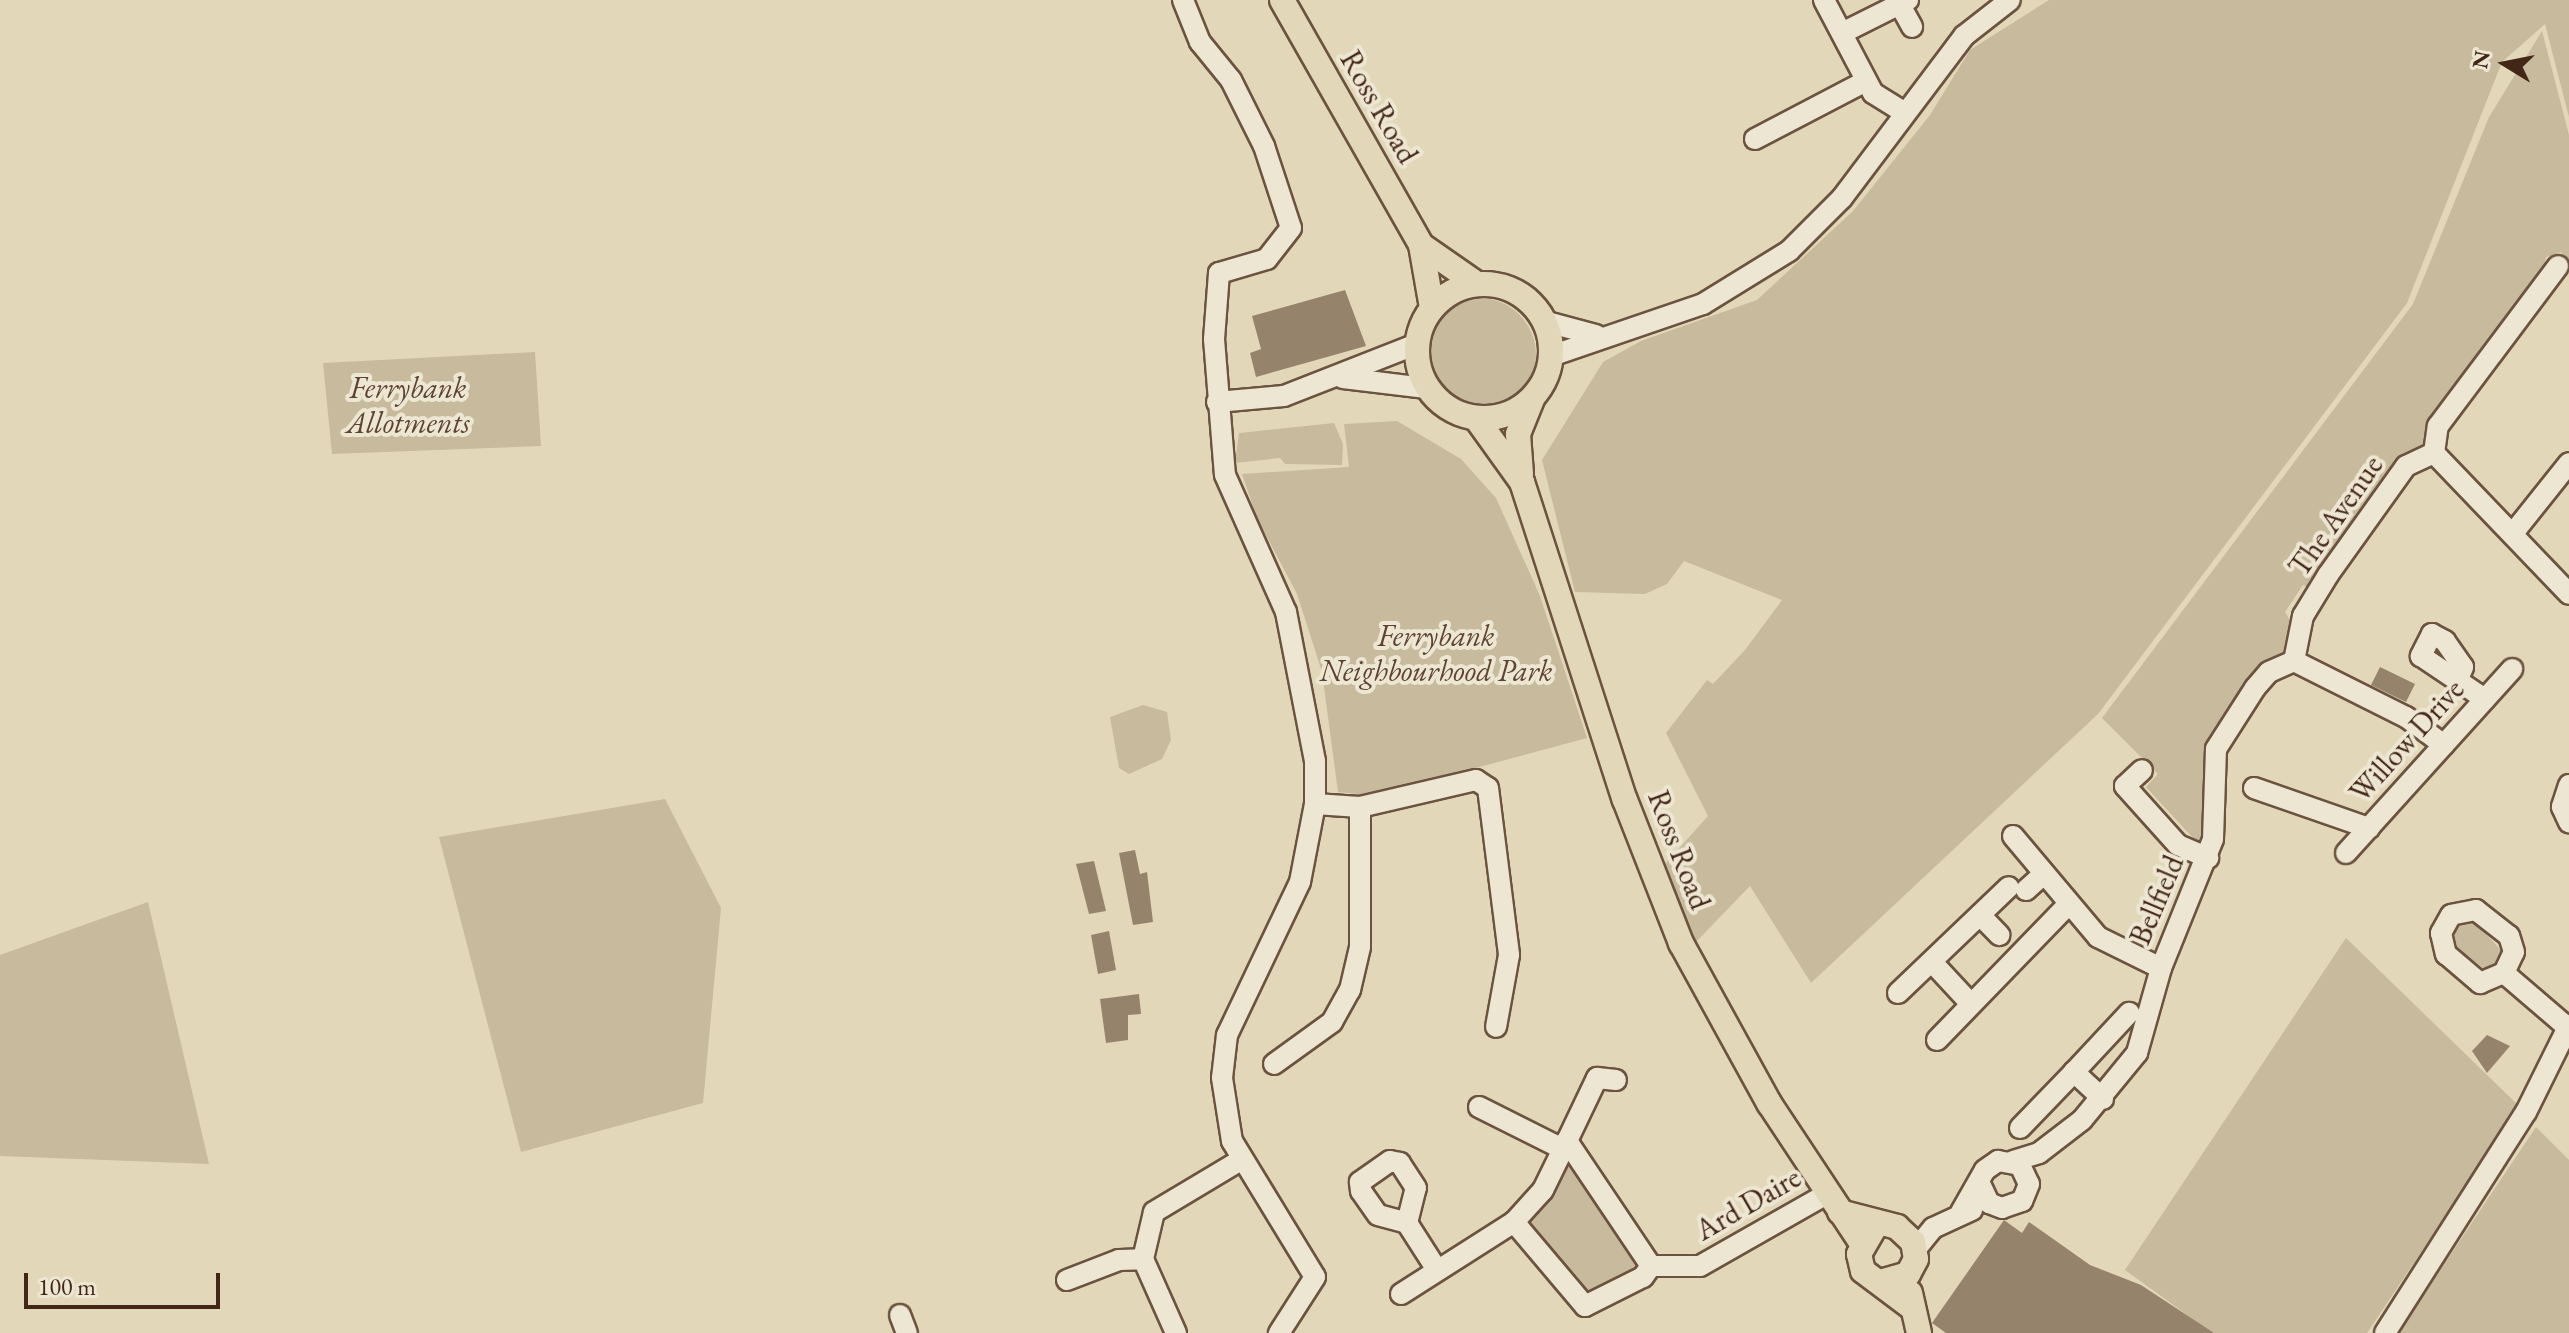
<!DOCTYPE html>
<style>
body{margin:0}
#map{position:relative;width:2569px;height:1333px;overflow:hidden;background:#e2d8b9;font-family:"EB Garamond",serif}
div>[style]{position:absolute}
.green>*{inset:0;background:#c7ba9d}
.round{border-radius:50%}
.building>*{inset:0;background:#96836b}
.roads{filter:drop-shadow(2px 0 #6b533f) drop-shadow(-2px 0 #6b533f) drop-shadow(0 2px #6b533f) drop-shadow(0 -2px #6b533f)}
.minor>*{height:20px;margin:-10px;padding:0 10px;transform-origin:10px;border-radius:10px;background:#ece6d2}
.major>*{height:24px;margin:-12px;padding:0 12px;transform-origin:12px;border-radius:12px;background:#e2d8b9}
.major>.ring{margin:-12px;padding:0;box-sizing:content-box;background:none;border:24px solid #e2d8b9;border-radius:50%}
span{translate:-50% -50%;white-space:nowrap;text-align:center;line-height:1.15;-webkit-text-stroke:8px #ece6d2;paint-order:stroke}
.street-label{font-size:30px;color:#432716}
.park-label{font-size:30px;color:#5d4431;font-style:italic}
.north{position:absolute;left:2465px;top:24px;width:80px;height:80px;-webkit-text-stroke:6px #ece6d2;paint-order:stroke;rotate:280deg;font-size:22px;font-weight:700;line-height:32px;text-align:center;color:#432716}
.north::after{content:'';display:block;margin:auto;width:28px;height:36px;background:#432716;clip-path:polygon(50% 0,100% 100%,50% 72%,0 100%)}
.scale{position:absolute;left:24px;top:1273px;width:196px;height:36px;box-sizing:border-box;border:4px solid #432716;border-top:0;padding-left:10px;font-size:24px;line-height:28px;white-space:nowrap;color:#432716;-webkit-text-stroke:6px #ece6d2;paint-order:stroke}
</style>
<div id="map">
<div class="green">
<div style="clip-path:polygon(2049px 0,2569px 0,2569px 117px,2545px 24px,2502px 62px,2407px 303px,2098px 714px,1811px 983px,1750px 886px,1693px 945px,1665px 864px,1708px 816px,1666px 733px,1707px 680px,1713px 684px,1745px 650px,1782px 600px,1684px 561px,1667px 584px,1645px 594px,1575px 592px,1542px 460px,1603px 362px,1641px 341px,1757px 300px,1853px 211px,1930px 115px,1970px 50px)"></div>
<div style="clip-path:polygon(2542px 31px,2569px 135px,2569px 262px,2561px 252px,2546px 257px,2543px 275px,2430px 425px,2424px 447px,2409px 453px,2311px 589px,2303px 585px,2285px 612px,2293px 625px,2284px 654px,2258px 672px,2211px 739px,2204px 842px,2194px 848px,2193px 838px,2146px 787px,2158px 774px,2102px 718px,2413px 304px,2489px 117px)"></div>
<div class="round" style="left:1422px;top:298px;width:114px;height:114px"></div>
<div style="clip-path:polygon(535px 352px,541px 446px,332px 454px,323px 363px)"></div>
<div style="clip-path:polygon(1397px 421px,1461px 459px,1496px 498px,1540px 596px,1587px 738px,1420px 783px,1367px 795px,1338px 792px,1322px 672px,1297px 594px,1257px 518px,1242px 474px,1349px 467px,1344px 424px)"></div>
<div style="clip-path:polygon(1334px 423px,1343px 444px,1342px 465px,1285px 464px,1280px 458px,1235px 463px,1239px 433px)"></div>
<div style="clip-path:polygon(1143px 705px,1167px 712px,1171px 740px,1162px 759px,1129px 774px,1119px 768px,1110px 717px)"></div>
<div style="clip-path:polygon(665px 799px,721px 908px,703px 1103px,521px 1152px,439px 837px)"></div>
<div style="clip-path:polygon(148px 902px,209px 1164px,0 1156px,0 955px)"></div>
<div style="clip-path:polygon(2466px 921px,2478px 925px,2506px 956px,2490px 973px,2453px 945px,2456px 927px)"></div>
<div style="clip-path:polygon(2346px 938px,2519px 1106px,2367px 1333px,2212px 1333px,2125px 1270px)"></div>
<div style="clip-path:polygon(2536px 1127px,2569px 1160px,2569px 1333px,2398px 1333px)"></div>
<div style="clip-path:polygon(1568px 1165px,1577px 1167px,1639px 1270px,1590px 1302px,1525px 1224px)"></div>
</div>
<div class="building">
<div style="clip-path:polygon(1345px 290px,1366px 346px,1256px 377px,1250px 353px,1261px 349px,1252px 316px)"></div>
<div style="clip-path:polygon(2380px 667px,2415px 684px,2406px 702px,2371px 685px)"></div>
<div style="clip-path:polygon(1135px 850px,1140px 874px,1147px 872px,1153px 922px,1133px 925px,1119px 853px)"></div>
<div style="clip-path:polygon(1094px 861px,1106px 911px,1089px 914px,1076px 864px)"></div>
<div style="clip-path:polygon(1109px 931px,1116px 970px,1098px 974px,1091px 935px)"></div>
<div style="clip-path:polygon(1139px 994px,1141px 1014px,1128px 1015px,1128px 1040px,1106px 1043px,1100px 999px)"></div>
<div style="clip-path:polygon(2487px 1035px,2510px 1046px,2487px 1073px,2472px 1051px)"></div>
<div style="clip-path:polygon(2004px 1220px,2022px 1233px,2029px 1222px,2090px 1265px,2141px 1285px,2214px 1333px,1946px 1333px,1932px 1323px)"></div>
</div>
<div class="roads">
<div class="minor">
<div style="left:1183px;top:0;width:45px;rotate:68deg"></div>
<div style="left:1200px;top:42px;width:49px;rotate:50.8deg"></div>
<div style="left:1231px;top:80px;width:74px;rotate:63.4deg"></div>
<div style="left:1264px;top:146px;width:86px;rotate:71.8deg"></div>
<div style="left:1291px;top:228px;width:39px;rotate:128deg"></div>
<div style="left:1267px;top:259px;width:50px;rotate:163.7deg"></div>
<div style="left:1219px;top:273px;width:66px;rotate:94.3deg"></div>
<div style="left:1214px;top:339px;width:136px;rotate:85.4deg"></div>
<div style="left:1225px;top:475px;width:150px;rotate:66deg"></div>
<div style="left:1286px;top:612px;width:152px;rotate:79deg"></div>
<div style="left:1315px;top:761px;width:43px;rotate:90deg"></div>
<div style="left:1315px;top:804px;width:79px;rotate:100.9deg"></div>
<div style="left:1300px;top:882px;width:170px;rotate:115.5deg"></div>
<div style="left:1227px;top:1035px;width:43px;rotate:96.6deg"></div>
<div style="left:1222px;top:1078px;width:64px;rotate:81deg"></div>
<div style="left:1232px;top:1141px;width:159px;rotate:58.6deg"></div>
<div style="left:1315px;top:1277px;width:67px;rotate:122.7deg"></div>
<div style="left:1824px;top:0;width:105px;rotate:62.2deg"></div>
<div style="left:1873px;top:93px;width:36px;rotate:32deg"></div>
<div style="left:1900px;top:5px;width:25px;rotate:61deg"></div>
<div style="left:1842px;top:33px;width:74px;rotate:-26.6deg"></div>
<div style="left:1755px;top:139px;width:125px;rotate:-27.6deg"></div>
<div style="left:1543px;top:321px;width:55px;rotate:14.8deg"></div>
<div style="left:1551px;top:356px;width:161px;rotate:-18.9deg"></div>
<div style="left:1703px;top:304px;width:101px;rotate:-31.6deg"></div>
<div style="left:1789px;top:251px;width:75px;rotate:-45deg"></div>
<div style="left:1842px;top:198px;width:203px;rotate:-53deg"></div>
<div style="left:1964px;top:36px;width:58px;rotate:-38deg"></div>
<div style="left:1343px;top:378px;width:84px;rotate:6.9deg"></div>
<div style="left:1217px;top:402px;width:67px;rotate:-5.1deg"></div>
<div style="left:1284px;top:396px;width:143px;rotate:-21.4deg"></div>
<div style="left:2434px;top:453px;width:195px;rotate:46.2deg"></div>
<div style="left:2514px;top:532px;width:88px;rotate:-51.4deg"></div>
<div style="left:2294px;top:661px;width:46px;rotate:-78.7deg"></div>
<div style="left:2303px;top:616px;width:48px;rotate:-58.6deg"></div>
<div style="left:2328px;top:575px;width:134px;rotate:-54.4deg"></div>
<div style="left:2406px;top:466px;width:31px;rotate:-25deg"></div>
<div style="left:2434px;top:453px;width:27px;rotate:-82deg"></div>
<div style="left:2438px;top:426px;width:200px;rotate:-53.1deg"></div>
<div style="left:2294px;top:661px;width:125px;rotate:26.6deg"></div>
<div style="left:2406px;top:717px;width:47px;rotate:36.4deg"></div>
<div style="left:2458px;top:679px;width:13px;rotate:-67deg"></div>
<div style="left:2463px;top:667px;width:32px;rotate:-125deg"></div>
<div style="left:2445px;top:641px;width:15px;rotate:-152deg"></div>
<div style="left:2432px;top:634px;width:25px;rotate:117deg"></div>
<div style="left:2421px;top:656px;width:77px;rotate:33.9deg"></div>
<div style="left:2569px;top:785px;width:23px;rotate:108deg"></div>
<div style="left:2562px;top:807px;width:17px;rotate:65deg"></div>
<div style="left:2125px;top:786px;width:79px;rotate:48.1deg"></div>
<div style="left:2178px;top:845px;width:33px;rotate:23deg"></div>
<div style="left:2125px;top:786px;width:23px;rotate:-43deg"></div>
<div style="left:2254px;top:788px;width:122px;rotate:19.2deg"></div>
<div style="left:1315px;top:804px;width:45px;rotate:3.8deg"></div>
<div style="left:1360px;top:807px;width:119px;rotate:-13.1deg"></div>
<div style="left:1476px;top:780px;width:14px;rotate:34deg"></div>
<div style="left:1488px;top:788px;width:168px;rotate:82.8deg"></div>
<div style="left:1509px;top:955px;width:73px;rotate:100.2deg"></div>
<div style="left:2013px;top:836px;width:132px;rotate:49.9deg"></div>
<div style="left:2098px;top:937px;width:70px;rotate:26.2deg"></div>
<div style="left:2346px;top:853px;width:248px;rotate:-47.9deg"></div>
<div style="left:2026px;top:890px;width:24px;rotate:-42deg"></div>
<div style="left:1980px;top:915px;width:28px;rotate:46deg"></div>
<div style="left:1932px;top:962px;width:57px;rotate:47.1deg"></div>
<div style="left:2504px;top:973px;width:23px;rotate:-65deg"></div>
<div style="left:2514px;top:952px;width:17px;rotate:-107deg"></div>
<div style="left:2509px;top:936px;width:42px;rotate:-141.8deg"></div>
<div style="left:2476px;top:910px;width:25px;rotate:169deg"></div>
<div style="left:2451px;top:915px;width:21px;rotate:119deg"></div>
<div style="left:2441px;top:933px;width:22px;rotate:77deg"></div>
<div style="left:2446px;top:954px;width:45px;rotate:40.5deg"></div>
<div style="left:2480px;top:983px;width:26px;rotate:-23deg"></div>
<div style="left:2504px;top:973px;width:83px;rotate:40.6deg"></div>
<div style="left:1898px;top:993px;width:153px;rotate:-43.7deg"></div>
<div style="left:1937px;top:1040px;width:190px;rotate:-45.9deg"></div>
<div style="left:1274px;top:1064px;width:72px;rotate:-35.9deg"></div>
<div style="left:1332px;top:1022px;width:37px;rotate:-61deg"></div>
<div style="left:1350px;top:990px;width:44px;rotate:-76.9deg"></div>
<div style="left:1360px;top:947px;width:140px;rotate:-90deg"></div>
<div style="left:2103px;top:1099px;width:40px;rotate:-137deg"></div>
<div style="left:2074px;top:1072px;width:81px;rotate:-47deg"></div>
<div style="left:1479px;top:1107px;width:94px;rotate:26.6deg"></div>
<div style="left:2020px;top:1128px;width:78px;rotate:-46deg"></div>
<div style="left:1567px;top:1141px;width:70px;rotate:-64.5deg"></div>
<div style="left:1597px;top:1078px;width:19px;rotate:6deg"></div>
<div style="left:2013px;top:1161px;width:27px;rotate:-17deg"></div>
<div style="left:2039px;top:1153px;width:54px;rotate:-37.5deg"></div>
<div style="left:2082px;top:1120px;width:87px;rotate:-50.6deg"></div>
<div style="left:2137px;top:1053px;width:88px;rotate:-74.2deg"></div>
<div style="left:2161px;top:968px;width:139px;rotate:-68deg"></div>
<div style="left:2213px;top:839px;width:90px;rotate:-88.1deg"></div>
<div style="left:2216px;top:749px;width:72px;rotate:-57.4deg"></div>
<div style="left:2255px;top:688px;width:21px;rotate:-49deg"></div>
<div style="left:2269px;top:672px;width:27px;rotate:-24deg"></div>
<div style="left:1961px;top:1212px;width:48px;rotate:-60.3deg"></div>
<div style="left:1985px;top:1170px;width:16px;rotate:-35deg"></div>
<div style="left:1998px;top:1161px;width:22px;rotate:10deg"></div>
<div style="left:2020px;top:1165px;width:21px;rotate:65deg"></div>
<div style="left:2029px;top:1184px;width:18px;rotate:112deg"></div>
<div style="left:2022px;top:1201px;width:21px;rotate:161deg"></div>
<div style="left:2002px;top:1208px;width:14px;rotate:-159deg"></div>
<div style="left:1989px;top:1203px;width:21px;rotate:-115deg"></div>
<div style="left:1407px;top:1223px;width:36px;rotate:-76deg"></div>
<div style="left:1416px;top:1188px;width:30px;rotate:-123deg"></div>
<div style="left:1400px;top:1163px;width:10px;rotate:-169deg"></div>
<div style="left:1390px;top:1161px;width:37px;rotate:145deg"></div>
<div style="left:1360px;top:1182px;width:9px;rotate:84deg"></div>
<div style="left:1361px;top:1191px;width:29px;rotate:55deg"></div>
<div style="left:1378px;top:1215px;width:30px;rotate:15deg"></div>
<div style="left:1407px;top:1223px;width:56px;rotate:57.4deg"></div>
<div style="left:1916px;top:1249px;width:27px;rotate:-51deg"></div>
<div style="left:1933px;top:1228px;width:43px;rotate:-24.8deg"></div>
<div style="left:1651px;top:1266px;width:151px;rotate:-123.9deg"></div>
<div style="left:1567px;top:1141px;width:55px;rotate:116.1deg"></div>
<div style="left:1543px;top:1190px;width:43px;rotate:132.2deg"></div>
<div style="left:1514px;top:1222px;width:110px;rotate:49.8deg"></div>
<div style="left:1585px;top:1306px;width:65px;rotate:-26.6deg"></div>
<div style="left:1643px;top:1277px;width:14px;rotate:-54deg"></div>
<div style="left:1651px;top:1266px;width:49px"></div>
<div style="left:1700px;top:1266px;width:146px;rotate:-29.6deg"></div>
<div style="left:1067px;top:1280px;width:56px;rotate:-21deg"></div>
<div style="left:1119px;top:1260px;width:24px;rotate:-2deg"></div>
<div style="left:1401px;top:1294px;width:134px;rotate:-32.5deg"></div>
<div style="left:900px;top:1315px;width:19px;rotate:69deg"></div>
<div style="left:1176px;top:1333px;width:81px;rotate:-114deg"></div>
<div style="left:1143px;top:1259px;width:48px;rotate:-76.8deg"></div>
<div style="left:1154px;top:1212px;width:101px;rotate:-30.9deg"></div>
<div style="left:2385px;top:1333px;width:262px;rotate:-57.5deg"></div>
<div style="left:2526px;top:1112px;width:97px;rotate:-63.7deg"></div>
</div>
<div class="major">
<div style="left:1282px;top:0;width:282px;rotate:60.4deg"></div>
<div style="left:1421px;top:245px;width:64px;rotate:80.1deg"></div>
<div style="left:1421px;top:245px;width:68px;rotate:34.9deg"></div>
<div class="ring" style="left:1417px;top:284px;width:110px;height:110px"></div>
<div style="left:1476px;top:418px;width:79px;rotate:54.3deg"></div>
<div style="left:1522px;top:482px;width:334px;rotate:72.1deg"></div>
<div style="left:1625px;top:800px;width:154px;rotate:68.6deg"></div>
<div style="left:1681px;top:943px;width:183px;rotate:61.2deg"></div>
<div style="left:1769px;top:1103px;width:167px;rotate:56.5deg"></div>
<div style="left:1521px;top:474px;width:40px;rotate:-94.3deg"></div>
<div style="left:1518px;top:434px;width:38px;rotate:-68deg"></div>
<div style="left:1840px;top:1212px;width:59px;rotate:14.7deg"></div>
<div style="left:1897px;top:1227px;width:22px;rotate:43deg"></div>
<div style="left:1913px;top:1242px;width:17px;rotate:80deg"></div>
<div style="left:1916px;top:1259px;width:17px;rotate:118deg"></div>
<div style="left:1908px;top:1274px;width:29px;rotate:164deg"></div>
<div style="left:1873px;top:1230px;width:28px;rotate:120deg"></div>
<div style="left:1859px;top:1254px;width:17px;rotate:77deg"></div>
<div style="left:1863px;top:1271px;width:59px;rotate:36.7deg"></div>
<div style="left:1910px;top:1293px;width:41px;rotate:77.3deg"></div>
</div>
</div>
<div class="street-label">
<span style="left:1379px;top:107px;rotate:60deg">Ross Road</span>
<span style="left:2336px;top:516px;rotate:-55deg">The Avenue</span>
<span style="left:2407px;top:741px;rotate:-48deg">Willow Drive</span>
<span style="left:1679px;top:850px;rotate:69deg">Ross Road</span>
<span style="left:2157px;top:900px;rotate:-67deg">Bellfield</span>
<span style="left:1748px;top:1204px;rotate:-30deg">Ard Daire</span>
</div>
<div class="park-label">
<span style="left:408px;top:405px">Ferrybank<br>Allotments</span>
<span style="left:1436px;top:653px">Ferrybank<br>Neighbourhood Park</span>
</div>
<div class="north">N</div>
<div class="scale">100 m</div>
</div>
